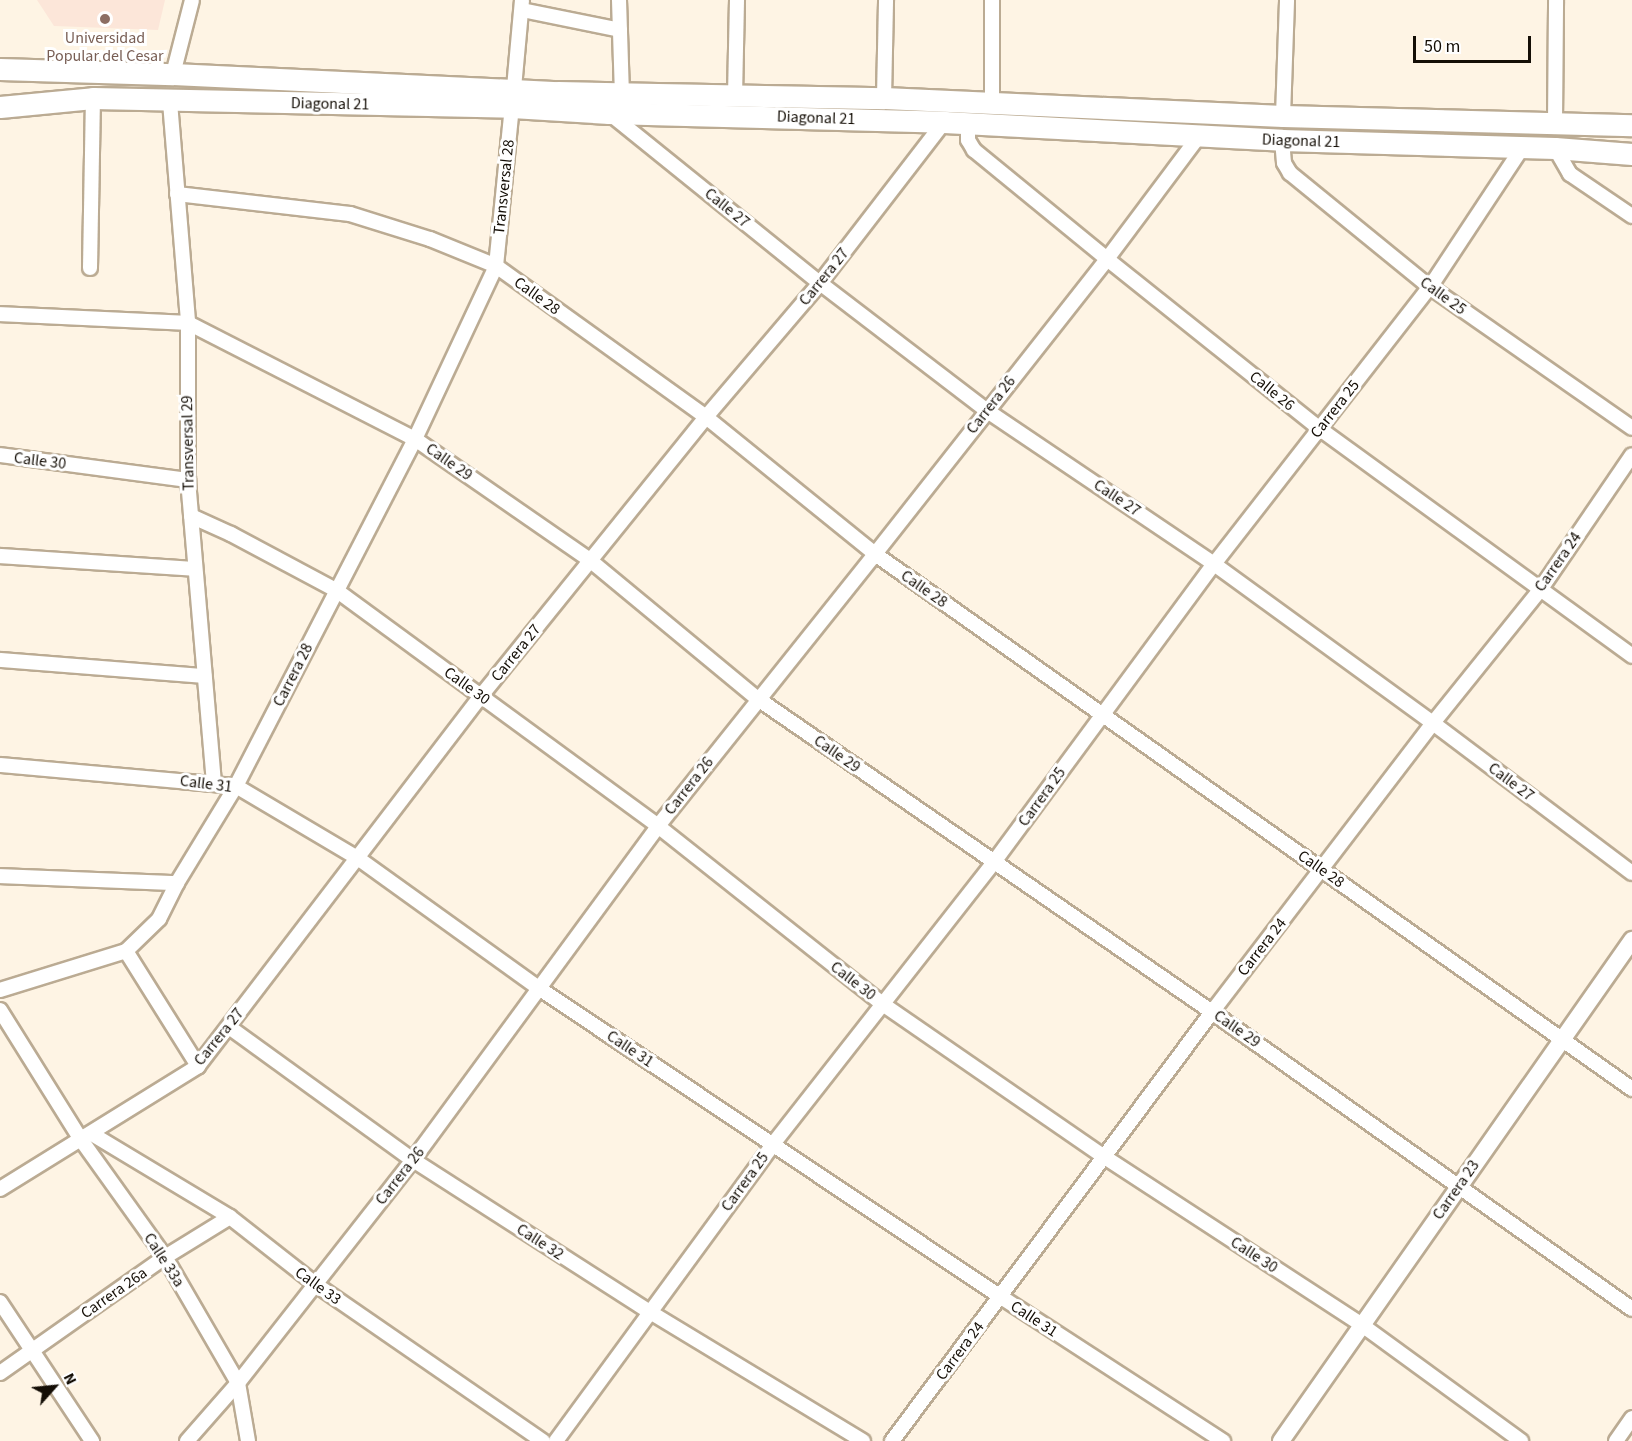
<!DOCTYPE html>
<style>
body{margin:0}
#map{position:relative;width:1632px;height:1441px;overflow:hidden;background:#fef4e4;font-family:"Source Sans 3",sans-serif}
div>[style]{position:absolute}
.education>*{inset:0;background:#fce6d9}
.roads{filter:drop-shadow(2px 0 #bbab93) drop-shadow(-2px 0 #bbab93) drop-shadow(0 2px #bbab93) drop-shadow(0 -2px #bbab93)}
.minor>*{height:14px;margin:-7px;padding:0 7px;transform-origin:7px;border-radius:7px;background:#fff}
.tertiary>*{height:16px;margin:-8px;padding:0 8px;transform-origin:8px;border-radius:8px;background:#fff}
.trunk>*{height:21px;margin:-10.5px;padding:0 10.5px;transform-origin:10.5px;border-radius:10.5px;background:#fff}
.dots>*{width:16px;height:16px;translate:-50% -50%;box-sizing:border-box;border:3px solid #fff;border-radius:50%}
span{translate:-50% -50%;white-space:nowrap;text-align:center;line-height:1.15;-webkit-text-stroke:6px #fff;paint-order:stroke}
.education-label{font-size:16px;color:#785e54}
.street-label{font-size:16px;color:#140e06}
.north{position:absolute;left:24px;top:1357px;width:60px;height:60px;-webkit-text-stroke:4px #fff;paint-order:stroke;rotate:63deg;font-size:16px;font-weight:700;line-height:24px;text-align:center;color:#140e06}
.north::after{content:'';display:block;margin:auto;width:21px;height:27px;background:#140e06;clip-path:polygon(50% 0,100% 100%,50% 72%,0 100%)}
.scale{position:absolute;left:1413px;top:36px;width:118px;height:27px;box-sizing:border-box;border:3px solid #140e06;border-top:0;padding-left:8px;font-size:18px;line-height:21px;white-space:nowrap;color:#140e06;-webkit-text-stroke:4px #fff;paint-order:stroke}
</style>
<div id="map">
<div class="education">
<div style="clip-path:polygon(37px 0,165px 0,158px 30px,54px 26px)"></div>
</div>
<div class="roads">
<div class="minor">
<div style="left:619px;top:0;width:93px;rotate:88.2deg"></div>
<div style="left:522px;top:10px;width:100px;rotate:11.5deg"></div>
<div style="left:173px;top:74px;width:76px;rotate:-75.6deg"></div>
<div style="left:514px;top:88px;width:88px;rotate:-84.8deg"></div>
<div style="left:735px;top:96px;width:96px;rotate:-88.8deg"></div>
<div style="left:884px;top:98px;width:98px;rotate:-88.8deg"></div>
<div style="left:170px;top:102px;width:222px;rotate:85.3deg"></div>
<div style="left:188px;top:323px;width:157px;rotate:90deg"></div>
<div style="left:188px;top:480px;width:305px;rotate:85.1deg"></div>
<div style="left:992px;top:103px;width:103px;rotate:-90deg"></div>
<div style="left:609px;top:113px;width:271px;rotate:38.9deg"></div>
<div style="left:820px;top:283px;width:209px;rotate:37.4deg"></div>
<div style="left:986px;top:410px;width:275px;rotate:34deg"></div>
<div style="left:1214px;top:564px;width:271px;rotate:36deg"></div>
<div style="left:1433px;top:723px;width:249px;rotate:37deg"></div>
<div style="left:1283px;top:116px;width:116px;rotate:-88deg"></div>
<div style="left:1555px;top:122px;width:122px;rotate:-89.5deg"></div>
<div style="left:968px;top:125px;width:15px;rotate:90deg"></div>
<div style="left:968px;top:140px;width:12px;rotate:59deg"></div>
<div style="left:974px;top:150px;width:172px;rotate:39.3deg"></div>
<div style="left:1107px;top:259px;width:273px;rotate:38.6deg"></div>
<div style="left:1320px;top:429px;width:386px;rotate:36deg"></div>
<div style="left:1282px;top:140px;width:23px;rotate:85deg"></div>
<div style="left:1284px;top:163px;width:12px;rotate:59deg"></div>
<div style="left:1290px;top:173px;width:181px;rotate:39.2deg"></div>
<div style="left:1430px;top:287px;width:246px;rotate:34.9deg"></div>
<div style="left:1555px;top:148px;width:30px;rotate:60deg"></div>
<div style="left:1570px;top:174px;width:75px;rotate:34.1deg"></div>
<div style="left:177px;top:194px;width:174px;rotate:6.6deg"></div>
<div style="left:350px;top:214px;width:84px;rotate:17.4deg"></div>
<div style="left:430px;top:239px;width:71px;rotate:22.2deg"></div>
<div style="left:496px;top:266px;width:259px;rotate:35.7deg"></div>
<div style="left:706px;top:417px;width:218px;rotate:39deg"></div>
<div style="left:875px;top:554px;width:927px;rotate:35.25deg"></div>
<div style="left:90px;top:268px;width:170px;rotate:-89deg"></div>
<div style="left:0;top:314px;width:188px;rotate:2.7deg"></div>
<div style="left:188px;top:323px;width:255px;rotate:27.1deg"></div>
<div style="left:415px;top:439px;width:214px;rotate:34.7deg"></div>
<div style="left:591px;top:561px;width:217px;rotate:39.6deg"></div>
<div style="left:758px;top:699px;width:551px;rotate:34.58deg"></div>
<div style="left:1212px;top:1012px;width:514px;rotate:35.27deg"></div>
<div style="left:0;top:455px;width:190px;rotate:7.6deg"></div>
<div style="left:191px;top:516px;width:44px;rotate:24.2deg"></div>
<div style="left:231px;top:534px;width:119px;rotate:28.1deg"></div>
<div style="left:336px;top:590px;width:399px;rotate:36.2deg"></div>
<div style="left:658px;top:826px;width:288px;rotate:38.4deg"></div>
<div style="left:884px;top:1005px;width:266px;rotate:34.6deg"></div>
<div style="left:1103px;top:1156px;width:309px;rotate:33.1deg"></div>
<div style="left:1362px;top:1325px;width:197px;rotate:36.1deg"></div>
<div style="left:0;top:556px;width:195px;rotate:3.8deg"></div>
<div style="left:0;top:660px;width:205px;rotate:4.5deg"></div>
<div style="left:0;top:765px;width:237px;rotate:5.1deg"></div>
<div style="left:236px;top:786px;width:143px;rotate:30.7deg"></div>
<div style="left:359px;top:859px;width:223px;rotate:35.7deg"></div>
<div style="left:540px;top:989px;width:554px;rotate:33.75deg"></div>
<div style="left:1001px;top:1297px;width:265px;rotate:33deg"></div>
<div style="left:0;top:876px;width:177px;rotate:2.3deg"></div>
<div style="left:126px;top:951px;width:136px;rotate:57.9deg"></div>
<div style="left:0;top:990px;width:132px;rotate:-17.2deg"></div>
<div style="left:126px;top:951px;width:46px;rotate:-44.1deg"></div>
<div style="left:159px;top:919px;width:40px;rotate:-63.4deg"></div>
<div style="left:177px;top:883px;width:114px;rotate:-58.7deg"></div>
<div style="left:236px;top:786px;width:390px;rotate:-62.7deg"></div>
<div style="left:415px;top:439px;width:191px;rotate:-64.9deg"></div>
<div style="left:496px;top:266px;width:160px;rotate:-84.3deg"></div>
<div style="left:0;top:1010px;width:155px;rotate:58deg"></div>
<div style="left:82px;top:1141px;width:143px;rotate:54.4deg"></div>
<div style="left:165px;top:1257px;width:146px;rotate:59.9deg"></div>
<div style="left:238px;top:1383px;width:59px;rotate:80.2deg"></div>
<div style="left:229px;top:1027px;width:227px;rotate:35.9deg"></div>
<div style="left:413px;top:1160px;width:282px;rotate:32.7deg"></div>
<div style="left:650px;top:1312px;width:249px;rotate:31.2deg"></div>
<div style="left:92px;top:1134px;width:161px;rotate:31deg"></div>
<div style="left:230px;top:1217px;width:108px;rotate:38.2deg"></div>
<div style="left:315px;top:1284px;width:277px;rotate:34.6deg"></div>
<div style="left:0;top:1189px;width:233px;rotate:-31.8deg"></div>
<div style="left:198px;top:1066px;width:466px;rotate:-52.6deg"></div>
<div style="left:481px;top:696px;width:358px;rotate:-51.1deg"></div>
<div style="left:706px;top:417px;width:176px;rotate:-49.6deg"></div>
<div style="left:820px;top:283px;width:203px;rotate:-52.4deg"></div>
<div style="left:0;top:1302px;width:167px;rotate:56.5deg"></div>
<div style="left:0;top:1373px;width:202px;rotate:-35.1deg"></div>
<div style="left:165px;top:1257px;width:76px;rotate:-31.6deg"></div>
<div style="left:187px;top:1441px;width:77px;rotate:-48.7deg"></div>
<div style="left:238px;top:1383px;width:283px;rotate:-51.9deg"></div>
<div style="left:413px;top:1160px;width:414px;rotate:-53.7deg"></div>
<div style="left:658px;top:826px;width:348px;rotate:-51.4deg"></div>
<div style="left:875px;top:554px;width:375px;rotate:-51.8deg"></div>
<div style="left:1107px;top:259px;width:154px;rotate:-53.2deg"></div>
<div style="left:556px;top:1441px;width:368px;rotate:-53.8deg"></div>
<div style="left:773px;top:1144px;width:358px;rotate:-51.9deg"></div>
<div style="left:994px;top:862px;width:370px;rotate:-53.6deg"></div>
<div style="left:1214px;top:564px;width:351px;rotate:-52.1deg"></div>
<div style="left:1430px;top:287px;width:167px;rotate:-56.5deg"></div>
<div style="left:892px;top:1441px;width:535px;rotate:-53.28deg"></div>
<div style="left:1212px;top:1012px;width:364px;rotate:-52.6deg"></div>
<div style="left:1433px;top:723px;width:171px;rotate:-51.2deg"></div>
<div style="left:1540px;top:590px;width:163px;rotate:-55.7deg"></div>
<div style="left:1616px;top:1441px;width:28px;rotate:-55deg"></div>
</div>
<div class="tertiary">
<div style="left:1281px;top:1441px;width:612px;rotate:-54.98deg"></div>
</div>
<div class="trunk">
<div style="left:0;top:69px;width:173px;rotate:1.7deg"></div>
<div style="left:173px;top:74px;width:385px;rotate:2.7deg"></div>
<div style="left:558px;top:92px;width:326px;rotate:1.1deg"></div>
<div style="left:884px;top:98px;width:399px;rotate:2.6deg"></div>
<div style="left:1283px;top:116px;width:349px;rotate:1.5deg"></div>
<div style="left:0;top:107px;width:93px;rotate:-5.5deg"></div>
<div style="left:93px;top:98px;width:419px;rotate:1.2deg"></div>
<div style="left:512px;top:107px;width:97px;rotate:3.5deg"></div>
<div style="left:609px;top:113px;width:335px;rotate:1.5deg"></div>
<div style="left:944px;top:122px;width:338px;rotate:3deg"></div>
<div style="left:1282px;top:140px;width:273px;rotate:1.7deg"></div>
<div style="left:1555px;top:148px;width:77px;rotate:4.5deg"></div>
</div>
</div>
<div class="dots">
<div style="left:105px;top:19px;background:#8d6e63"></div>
</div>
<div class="education-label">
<span style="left:105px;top:47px">Universidad<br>Popular del Cesar</span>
</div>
<div class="street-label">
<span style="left:330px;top:104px;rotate:1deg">Diagonal 21</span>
<span style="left:816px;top:118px;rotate:2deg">Diagonal 21</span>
<span style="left:1301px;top:141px;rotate:2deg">Diagonal 21</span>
<span style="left:504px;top:187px;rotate:-84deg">Transversal 28</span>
<span style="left:727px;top:208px;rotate:39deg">Calle 27</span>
<span style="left:824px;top:277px;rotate:-51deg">Carrera 27</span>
<span style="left:537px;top:296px;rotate:36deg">Calle 28</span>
<span style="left:1443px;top:296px;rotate:36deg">Calle 25</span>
<span style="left:1272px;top:391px;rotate:39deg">Calle 26</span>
<span style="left:991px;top:405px;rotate:-52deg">Carrera 26</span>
<span style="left:1335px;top:409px;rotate:-52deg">Carrera 25</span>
<span style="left:188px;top:443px;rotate:-91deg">Transversal 29</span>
<span style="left:40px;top:461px;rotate:7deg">Calle 30</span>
<span style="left:449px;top:462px;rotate:35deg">Calle 29</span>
<span style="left:1117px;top:498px;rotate:34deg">Calle 27</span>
<span style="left:1558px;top:562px;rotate:-55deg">Carrera 24</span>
<span style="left:924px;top:589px;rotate:35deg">Calle 28</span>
<span style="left:516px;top:653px;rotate:-51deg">Carrera 27</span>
<span style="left:293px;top:675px;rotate:-63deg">Carrera 28</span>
<span style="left:467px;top:686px;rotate:36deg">Calle 30</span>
<span style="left:837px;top:754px;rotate:35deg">Calle 29</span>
<span style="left:1511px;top:782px;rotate:37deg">Calle 27</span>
<span style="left:206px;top:784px;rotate:7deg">Calle 31</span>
<span style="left:689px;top:786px;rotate:-52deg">Carrera 26</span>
<span style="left:1042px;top:797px;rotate:-54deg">Carrera 25</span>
<span style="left:1321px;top:869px;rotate:35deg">Calle 28</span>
<span style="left:1262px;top:947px;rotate:-52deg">Carrera 24</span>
<span style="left:853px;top:981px;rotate:38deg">Calle 30</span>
<span style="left:1237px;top:1029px;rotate:35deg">Calle 29</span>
<span style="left:219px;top:1037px;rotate:-51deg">Carrera 27</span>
<span style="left:630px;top:1049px;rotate:34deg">Calle 31</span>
<span style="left:400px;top:1176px;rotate:-52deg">Carrera 26</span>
<span style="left:745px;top:1182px;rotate:-54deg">Carrera 25</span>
<span style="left:1456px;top:1190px;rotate:-55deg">Carrera 23</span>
<span style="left:540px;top:1242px;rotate:33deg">Calle 32</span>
<span style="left:1254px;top:1255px;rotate:33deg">Calle 30</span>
<span style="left:164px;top:1260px;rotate:57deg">Calle 33a</span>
<span style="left:318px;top:1286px;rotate:36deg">Calle 33</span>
<span style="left:114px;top:1293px;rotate:-35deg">Carrera 26a</span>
<span style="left:1034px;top:1319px;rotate:33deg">Calle 31</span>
<span style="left:960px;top:1351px;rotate:-53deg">Carrera 24</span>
</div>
<div class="north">N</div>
<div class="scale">50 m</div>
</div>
